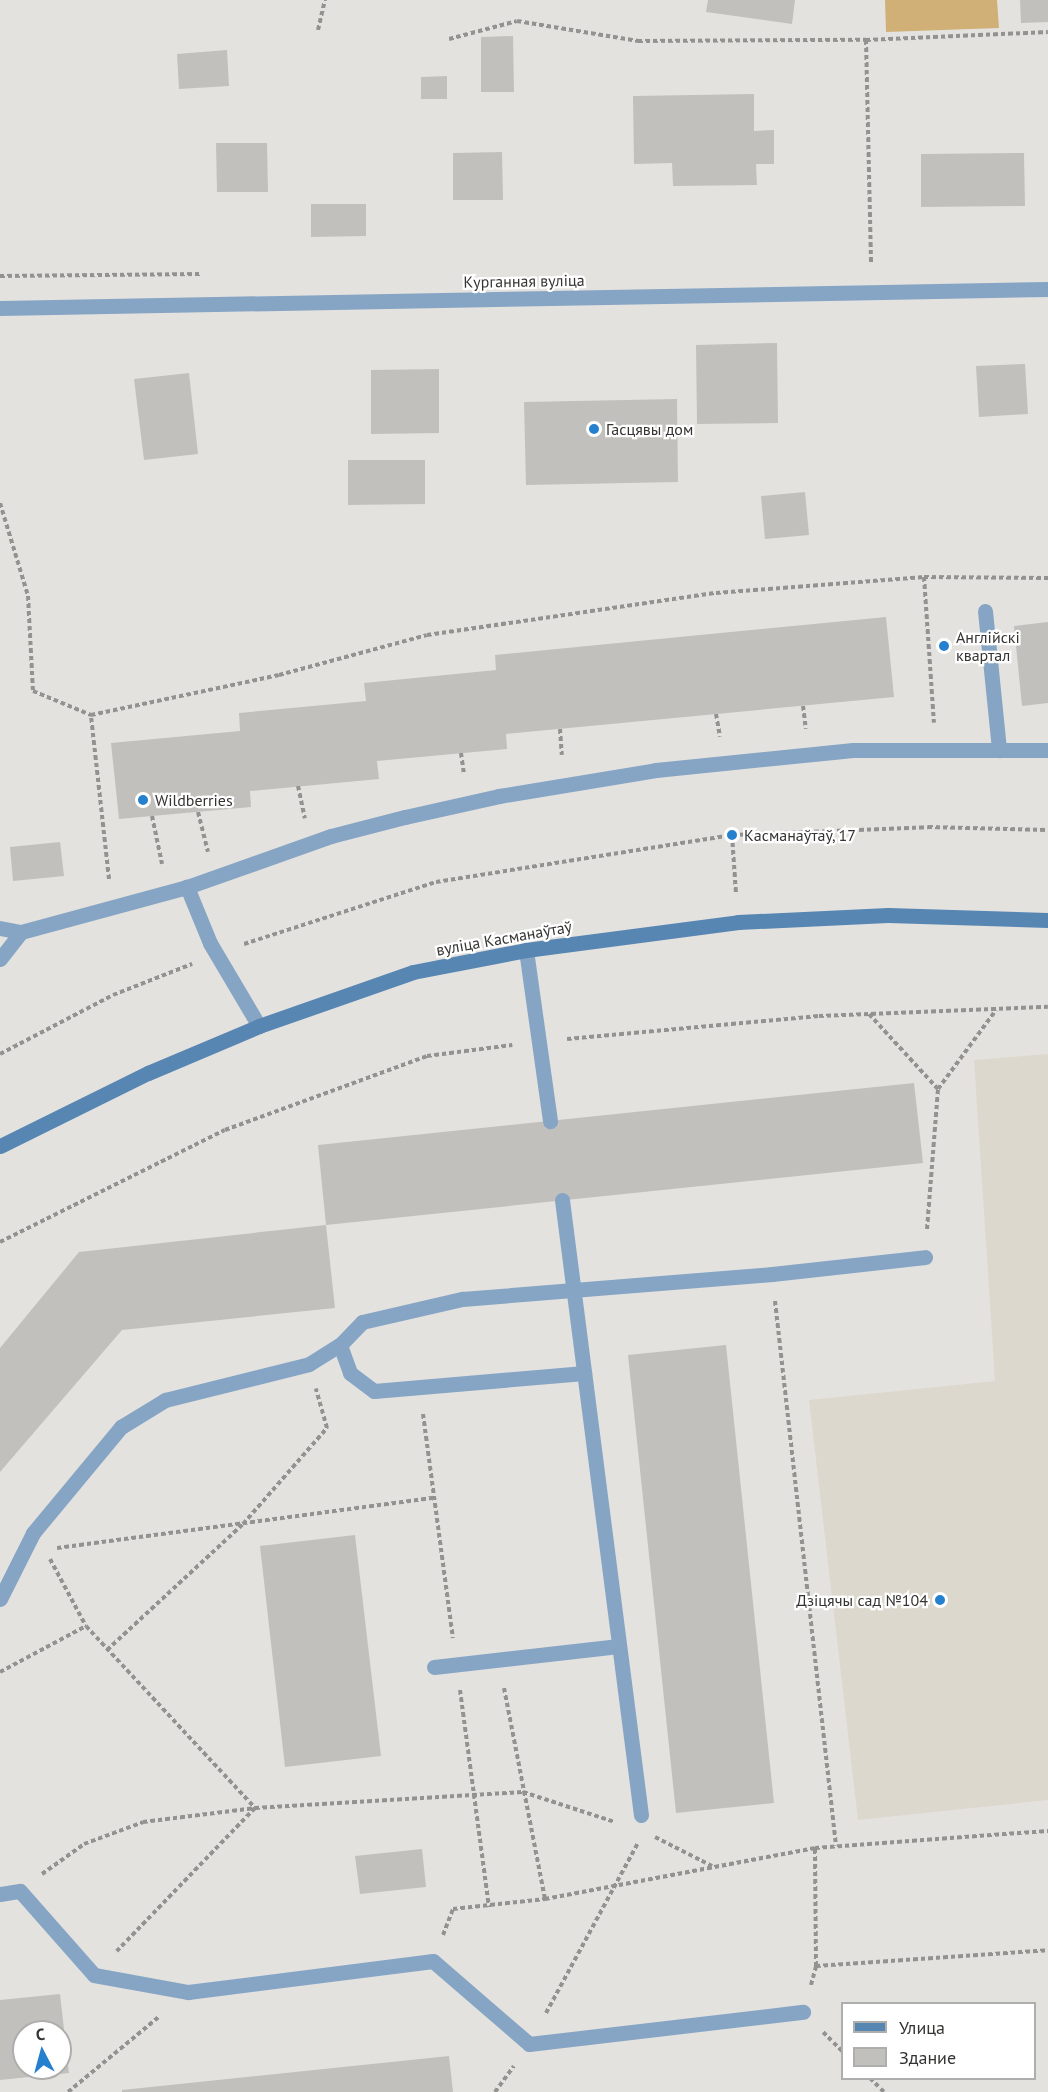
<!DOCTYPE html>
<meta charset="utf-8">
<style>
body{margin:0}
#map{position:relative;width:1048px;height:2092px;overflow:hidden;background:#e4e2df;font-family:"PT Sans",sans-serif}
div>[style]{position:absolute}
.built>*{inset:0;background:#ddd8ce}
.green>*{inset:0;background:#d0b077}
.building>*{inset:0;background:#c2c0bd}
.path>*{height:4px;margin-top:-2px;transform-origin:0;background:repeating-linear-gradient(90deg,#949290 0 4.5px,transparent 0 7.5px)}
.lane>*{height:15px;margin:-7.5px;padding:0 7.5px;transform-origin:7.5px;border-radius:7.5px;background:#86a5c4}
.street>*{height:15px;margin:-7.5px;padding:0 7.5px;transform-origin:7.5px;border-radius:7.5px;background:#86a5c4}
.secondary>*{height:15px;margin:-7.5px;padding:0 7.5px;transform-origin:7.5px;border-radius:7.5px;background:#5786b3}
.dots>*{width:16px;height:16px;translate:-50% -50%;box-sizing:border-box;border:3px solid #fff;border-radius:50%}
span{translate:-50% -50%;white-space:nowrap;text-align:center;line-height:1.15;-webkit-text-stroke:4.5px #fff;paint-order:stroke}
.street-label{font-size:16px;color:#353433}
.poi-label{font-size:16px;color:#353433}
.left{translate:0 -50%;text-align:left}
.right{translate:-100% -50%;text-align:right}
.legend{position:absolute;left:841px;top:2002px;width:195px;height:78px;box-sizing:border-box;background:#fff;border:2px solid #aeaead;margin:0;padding:8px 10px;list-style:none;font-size:18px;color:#353433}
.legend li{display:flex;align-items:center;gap:12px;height:30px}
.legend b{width:30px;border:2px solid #aeaead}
.north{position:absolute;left:12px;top:2020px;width:60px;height:60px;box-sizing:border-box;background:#fff;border:2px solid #aeaead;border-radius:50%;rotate:354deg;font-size:16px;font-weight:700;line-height:24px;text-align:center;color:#353433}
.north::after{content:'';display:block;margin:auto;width:21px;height:27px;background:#2580cd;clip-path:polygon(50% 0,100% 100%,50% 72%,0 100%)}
</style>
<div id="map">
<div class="built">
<div style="clip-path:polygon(1048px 1054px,1048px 1800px,858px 1820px,809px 1400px,995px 1381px,974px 1060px)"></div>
</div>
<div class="green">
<div style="clip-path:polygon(885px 0,997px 0,999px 28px,886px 32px)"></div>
</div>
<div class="building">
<div style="clip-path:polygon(708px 0,795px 0,792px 24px,706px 12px)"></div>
<div style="clip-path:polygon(1020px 0,1048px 0,1048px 22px,1021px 23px)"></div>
<div style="clip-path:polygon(513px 36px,514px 92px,481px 92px,481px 37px)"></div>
<div style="clip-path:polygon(227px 50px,229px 86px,179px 89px,177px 54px)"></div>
<div style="clip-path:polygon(447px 76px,447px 99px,421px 99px,421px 77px)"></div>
<div style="clip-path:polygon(754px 94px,754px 131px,774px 130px,774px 164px,756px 164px,757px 185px,673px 186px,672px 163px,634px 164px,633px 96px)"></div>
<div style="clip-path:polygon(216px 143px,267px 143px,268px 192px,217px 192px)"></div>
<div style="clip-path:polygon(502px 152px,503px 200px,453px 200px,453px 153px)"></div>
<div style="clip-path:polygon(1024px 153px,1025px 206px,921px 207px,921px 154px)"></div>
<div style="clip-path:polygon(311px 204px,366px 204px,366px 236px,311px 237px)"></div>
<div style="clip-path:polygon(777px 343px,778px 423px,697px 424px,696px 345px)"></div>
<div style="clip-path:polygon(1025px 364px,1028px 414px,979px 417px,976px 366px)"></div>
<div style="clip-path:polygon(439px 369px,439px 433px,371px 434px,371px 370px)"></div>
<div style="clip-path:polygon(189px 373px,198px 454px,144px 460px,134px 379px)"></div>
<div style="clip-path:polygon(677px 399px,678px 482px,526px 485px,524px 402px)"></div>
<div style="clip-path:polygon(348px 460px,425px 460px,425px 504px,348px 505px)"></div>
<div style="clip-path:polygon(805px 492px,809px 535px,765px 539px,761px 496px)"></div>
<div style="clip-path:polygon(886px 617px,894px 697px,506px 734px,507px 749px,377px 761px,379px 779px,250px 791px,251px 807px,119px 819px,111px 743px,240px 731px,239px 713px,366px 701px,364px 683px,496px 670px,495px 655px)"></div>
<div style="clip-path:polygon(1048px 622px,1048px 703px,1022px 706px,1014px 626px)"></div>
<div style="clip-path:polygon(60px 842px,64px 876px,13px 881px,10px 847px)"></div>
<div style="clip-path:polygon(914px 1083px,923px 1163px,326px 1225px,318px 1145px)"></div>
<div style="clip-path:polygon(326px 1225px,335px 1308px,122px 1330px,0 1472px,0 1348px,79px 1252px)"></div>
<div style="clip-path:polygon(726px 1345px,774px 1803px,676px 1813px,628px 1355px)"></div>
<div style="clip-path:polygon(355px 1535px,381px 1756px,285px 1767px,260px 1546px)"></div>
<div style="clip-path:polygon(422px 1849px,426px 1887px,360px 1894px,355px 1856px)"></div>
<div style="clip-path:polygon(evenodd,60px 1994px,69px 2073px,0 2080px,0 2000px,60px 1994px,24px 2032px,60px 2032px,60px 2068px,24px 2068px,24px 2032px)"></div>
<div style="clip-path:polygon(449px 2056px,453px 2092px,122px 2092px,122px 2090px)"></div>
</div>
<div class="path">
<div style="left:318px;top:30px;width:31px;rotate:-77deg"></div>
<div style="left:449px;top:39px;width:70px;rotate:-14.8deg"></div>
<div style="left:517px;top:21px;width:123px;rotate:9.4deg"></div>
<div style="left:638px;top:41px;width:228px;rotate:-0.3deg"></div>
<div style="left:866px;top:40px;width:225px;rotate:88.7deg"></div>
<div style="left:866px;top:40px;width:182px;rotate:-2.5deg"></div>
<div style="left:0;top:276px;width:201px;rotate:-0.6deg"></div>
<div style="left:0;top:503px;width:97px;rotate:73.2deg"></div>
<div style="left:28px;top:596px;width:95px;rotate:87deg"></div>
<div style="left:33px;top:691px;width:63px;rotate:22.5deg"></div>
<div style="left:924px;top:577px;width:146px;rotate:86.1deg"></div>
<div style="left:803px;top:706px;width:23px;rotate:83deg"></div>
<div style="left:716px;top:714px;width:23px;rotate:80deg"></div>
<div style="left:560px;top:729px;width:26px;rotate:86deg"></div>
<div style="left:461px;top:753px;width:22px;rotate:82deg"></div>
<div style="left:298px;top:786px;width:33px;rotate:78deg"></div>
<div style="left:198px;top:812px;width:41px;rotate:76deg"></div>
<div style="left:152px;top:816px;width:49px;rotate:78.2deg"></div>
<div style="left:732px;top:835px;width:59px;rotate:86.1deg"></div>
<div style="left:109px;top:879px;width:165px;rotate:-96.3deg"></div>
<div style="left:91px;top:715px;width:192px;rotate:-12deg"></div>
<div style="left:279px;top:675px;width:153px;rotate:-15.1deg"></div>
<div style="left:427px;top:635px;width:292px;rotate:-8.3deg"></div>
<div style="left:716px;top:593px;width:209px;rotate:-4.4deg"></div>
<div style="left:924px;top:577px;width:124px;rotate:0.5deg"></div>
<div style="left:244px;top:944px;width:202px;rotate:-17.9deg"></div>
<div style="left:436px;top:882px;width:300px;rotate:-9deg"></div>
<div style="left:732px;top:835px;width:196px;rotate:-2.3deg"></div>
<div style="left:928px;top:827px;width:120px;rotate:1.4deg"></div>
<div style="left:869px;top:1014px;width:102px;rotate:47.4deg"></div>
<div style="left:567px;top:1039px;width:253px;rotate:-5.2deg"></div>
<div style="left:819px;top:1016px;width:229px;rotate:-2.3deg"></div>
<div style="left:0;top:1054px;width:127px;rotate:-27.6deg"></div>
<div style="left:113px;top:995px;width:85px;rotate:-21.4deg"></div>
<div style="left:927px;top:1229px;width:140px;rotate:-85.5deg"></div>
<div style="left:938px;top:1089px;width:98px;rotate:-53.7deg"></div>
<div style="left:0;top:1242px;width:251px;rotate:-26.5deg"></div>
<div style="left:225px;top:1130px;width:215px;rotate:-20.1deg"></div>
<div style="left:427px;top:1056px;width:86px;rotate:-7.4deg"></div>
<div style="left:775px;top:1301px;width:548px;rotate:83.61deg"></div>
<div style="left:423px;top:1414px;width:226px;rotate:82.4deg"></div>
<div style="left:57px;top:1548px;width:380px;rotate:-7.6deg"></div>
<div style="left:50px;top:1559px;width:76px;rotate:61.8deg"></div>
<div style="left:86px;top:1626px;width:248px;rotate:47.1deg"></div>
<div style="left:255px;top:1808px;width:199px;rotate:134deg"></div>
<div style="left:107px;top:1650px;width:185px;rotate:-42.8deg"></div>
<div style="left:243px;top:1524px;width:128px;rotate:-48.8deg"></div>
<div style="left:327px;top:1428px;width:41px;rotate:-105.8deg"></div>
<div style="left:0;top:1672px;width:98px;rotate:-28.1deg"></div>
<div style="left:504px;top:1688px;width:215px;rotate:79deg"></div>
<div style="left:460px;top:1690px;width:219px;rotate:82.4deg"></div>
<div style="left:655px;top:1837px;width:64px;rotate:27deg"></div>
<div style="left:42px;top:1874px;width:52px;rotate:-35.5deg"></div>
<div style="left:84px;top:1844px;width:63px;rotate:-20.4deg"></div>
<div style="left:143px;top:1822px;width:113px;rotate:-7.1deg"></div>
<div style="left:255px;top:1808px;width:268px;rotate:-3.4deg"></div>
<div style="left:523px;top:1792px;width:97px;rotate:18.1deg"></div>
<div style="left:443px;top:1935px;width:28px;rotate:-69deg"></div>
<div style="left:453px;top:1909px;width:93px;rotate:-6.2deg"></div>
<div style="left:545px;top:1899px;width:275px;rotate:-10.7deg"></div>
<div style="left:816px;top:1966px;width:233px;rotate:-3.9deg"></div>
<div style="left:811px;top:1985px;width:20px;rotate:-75deg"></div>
<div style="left:816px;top:1966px;width:118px;rotate:-90.5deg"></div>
<div style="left:815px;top:1848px;width:234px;rotate:-4.2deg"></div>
<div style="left:546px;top:2013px;width:193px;rotate:-61.6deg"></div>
<div style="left:823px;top:2032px;width:27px;rotate:45deg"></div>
<div style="left:870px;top:2078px;width:20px;rotate:45deg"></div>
<div style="left:68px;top:2092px;width:119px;rotate:-39.6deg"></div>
<div style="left:495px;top:2092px;width:32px;rotate:-54deg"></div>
</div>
<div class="lane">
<div style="left:985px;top:611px;width:140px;rotate:84.2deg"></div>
<div style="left:0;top:928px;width:21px;rotate:11deg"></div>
<div style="left:21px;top:932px;width:172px;rotate:-15.2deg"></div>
<div style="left:526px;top:950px;width:173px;rotate:82deg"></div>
<div style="left:0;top:959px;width:34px;rotate:-52deg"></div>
<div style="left:259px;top:1026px;width:96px;rotate:-120.6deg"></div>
<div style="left:210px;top:943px;width:61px;rotate:-112.3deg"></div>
<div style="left:187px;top:887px;width:153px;rotate:-19.5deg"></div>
<div style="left:331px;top:836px;width:76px;rotate:-14.4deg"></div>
<div style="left:405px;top:817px;width:96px;rotate:-12.6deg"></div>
<div style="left:499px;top:796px;width:159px;rotate:-9.4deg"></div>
<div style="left:656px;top:770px;width:198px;rotate:-5.8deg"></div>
<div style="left:853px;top:750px;width:195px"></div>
<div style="left:562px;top:1200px;width:620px;rotate:82.68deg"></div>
<div style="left:340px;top:1345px;width:30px;rotate:70deg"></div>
<div style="left:350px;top:1373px;width:30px;rotate:37deg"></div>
<div style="left:374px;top:1391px;width:211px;rotate:-4.9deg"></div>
<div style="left:0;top:1599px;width:74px;rotate:-63.4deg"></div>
<div style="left:33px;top:1533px;width:138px;rotate:-50.3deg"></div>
<div style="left:121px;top:1427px;width:52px;rotate:-31.5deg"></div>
<div style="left:165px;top:1400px;width:148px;rotate:-14deg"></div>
<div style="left:309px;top:1364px;width:36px;rotate:-32deg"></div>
<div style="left:340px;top:1345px;width:32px;rotate:-46deg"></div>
<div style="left:362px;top:1322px;width:103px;rotate:-13deg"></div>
<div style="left:462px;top:1299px;width:311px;rotate:-4.6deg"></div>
<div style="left:772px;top:1274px;width:154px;rotate:-6.3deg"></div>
<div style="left:434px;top:1667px;width:186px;rotate:-6.5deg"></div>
<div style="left:0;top:1894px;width:20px;rotate:-9deg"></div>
<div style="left:20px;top:1891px;width:112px;rotate:48.6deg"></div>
<div style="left:94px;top:1975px;width:96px;rotate:10.3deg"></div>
<div style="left:188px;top:1992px;width:247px;rotate:-7.2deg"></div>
<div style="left:433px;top:1961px;width:127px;rotate:40.8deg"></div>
<div style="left:529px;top:2044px;width:276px;rotate:-6.7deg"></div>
</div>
<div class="street">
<div style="left:0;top:308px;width:1048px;rotate:-1.04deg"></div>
</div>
<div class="secondary">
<div style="left:0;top:1146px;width:165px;rotate:-26.3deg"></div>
<div style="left:148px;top:1073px;width:121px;rotate:-22.9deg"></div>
<div style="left:259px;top:1026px;width:163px;rotate:-19.3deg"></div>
<div style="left:413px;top:972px;width:115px;rotate:-11deg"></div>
<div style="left:526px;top:950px;width:214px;rotate:-7.5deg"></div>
<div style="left:738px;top:922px;width:150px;rotate:-2.7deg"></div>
<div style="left:888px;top:915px;width:160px;rotate:1.8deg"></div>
</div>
<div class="dots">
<div style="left:594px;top:429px;background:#2580cd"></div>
<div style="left:944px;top:646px;background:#2580cd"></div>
<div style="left:143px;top:800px;background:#2580cd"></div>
<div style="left:732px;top:835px;background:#2580cd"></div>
<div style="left:940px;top:1600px;background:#2580cd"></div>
</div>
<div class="street-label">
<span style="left:524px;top:281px;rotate:-1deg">Курганная вуліца</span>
<span style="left:504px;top:938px;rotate:-10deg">вуліца Касманаўтаў</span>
</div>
<div class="poi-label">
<span class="left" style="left:606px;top:429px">Гасцявы дом</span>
<span class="left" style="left:956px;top:646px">Англійскі<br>квартал</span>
<span class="left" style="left:155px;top:800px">Wildberries</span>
<span class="left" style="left:744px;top:835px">Касманаўтаў, 17</span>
<span class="right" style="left:928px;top:1600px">Дзіцячы сад №104</span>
</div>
<ul class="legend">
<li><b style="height:8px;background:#5786b3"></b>Улица</li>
<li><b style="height:16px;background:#c2c0bd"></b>Здание</li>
</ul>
<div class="north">С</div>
</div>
